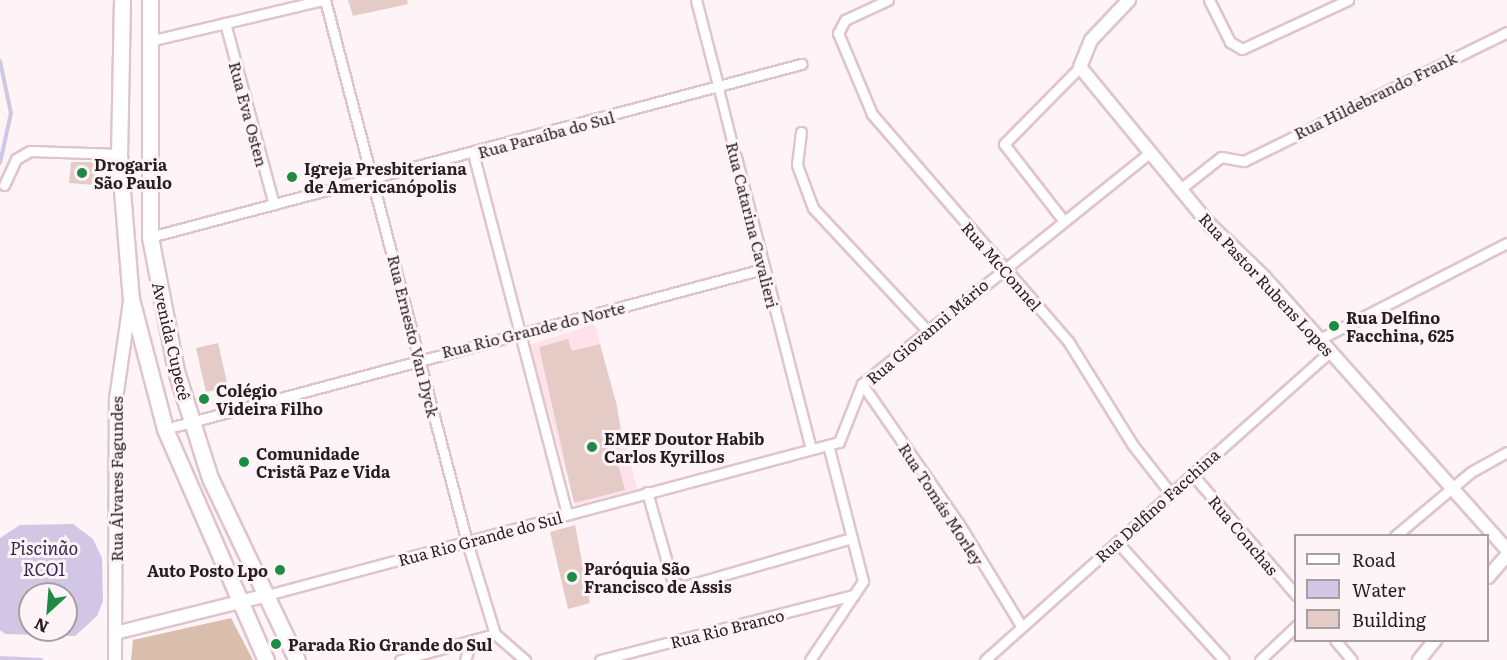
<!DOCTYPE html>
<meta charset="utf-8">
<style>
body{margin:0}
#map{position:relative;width:1507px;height:660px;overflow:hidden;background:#fef3f6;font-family:Literata,serif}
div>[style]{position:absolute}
.built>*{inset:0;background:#ffe2e9}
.green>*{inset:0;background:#d9bfab}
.water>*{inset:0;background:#d1c7e4}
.stream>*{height:4px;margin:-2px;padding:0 2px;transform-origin:2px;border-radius:2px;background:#d1c7e4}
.building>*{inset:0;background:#e5cbc6}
.roads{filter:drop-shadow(2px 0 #dfc5cb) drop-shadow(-2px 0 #dfc5cb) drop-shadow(0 2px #dfc5cb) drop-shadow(0 -2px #dfc5cb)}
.pedestrian>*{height:8px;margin:-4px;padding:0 4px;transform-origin:4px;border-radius:4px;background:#fff}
.minor>*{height:9px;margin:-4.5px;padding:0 4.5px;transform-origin:4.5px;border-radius:4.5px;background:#fff}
.tertiary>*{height:12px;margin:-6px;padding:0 6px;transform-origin:6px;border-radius:6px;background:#fff}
.primary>*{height:15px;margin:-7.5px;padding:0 7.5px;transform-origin:7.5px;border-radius:7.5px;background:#fff}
.dots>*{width:16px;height:16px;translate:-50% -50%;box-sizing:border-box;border:3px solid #fef3f6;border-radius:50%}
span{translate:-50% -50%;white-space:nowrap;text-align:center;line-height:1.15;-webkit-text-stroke:6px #fef3f6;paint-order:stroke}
.street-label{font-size:16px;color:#281e21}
.poi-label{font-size:16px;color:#281e21;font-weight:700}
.left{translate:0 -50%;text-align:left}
.right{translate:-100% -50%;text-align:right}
.water-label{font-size:18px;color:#37264f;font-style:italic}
.legend{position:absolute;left:1294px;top:534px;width:195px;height:108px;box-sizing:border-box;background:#fef3f6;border:2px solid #a89ea1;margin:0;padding:8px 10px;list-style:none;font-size:18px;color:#281e21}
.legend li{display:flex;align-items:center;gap:12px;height:30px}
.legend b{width:30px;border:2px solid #a89ea1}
.north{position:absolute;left:18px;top:582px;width:60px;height:60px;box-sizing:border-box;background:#fef3f6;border:2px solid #a89ea1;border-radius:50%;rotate:206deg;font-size:16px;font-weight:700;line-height:24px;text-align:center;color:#281e21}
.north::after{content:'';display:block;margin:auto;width:21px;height:27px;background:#1e8b43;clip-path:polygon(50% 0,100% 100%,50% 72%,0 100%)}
</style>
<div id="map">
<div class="built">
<div style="clip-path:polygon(595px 324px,637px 489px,575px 505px,529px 345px)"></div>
</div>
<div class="green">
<div style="clip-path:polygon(231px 618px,253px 660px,131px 660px,133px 640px)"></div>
</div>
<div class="water">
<div style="clip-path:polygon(evenodd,73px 524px,93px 539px,102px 558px,103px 601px,97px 616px,75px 636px,5px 634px,0 630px,0 538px,20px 525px,73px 524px,30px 594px,66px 594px,66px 630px,30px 630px,30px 594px)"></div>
</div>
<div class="stream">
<div style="left:0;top:61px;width:53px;rotate:78.1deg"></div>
<div style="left:11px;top:113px;width:51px;rotate:102.4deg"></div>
<div style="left:0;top:658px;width:41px;rotate:2.8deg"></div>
</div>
<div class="building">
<div style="clip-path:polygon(348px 0,407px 0,408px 4px,353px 16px)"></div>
<div style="clip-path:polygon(71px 162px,94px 162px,95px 185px,69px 183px)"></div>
<div style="clip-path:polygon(568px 339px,572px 351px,600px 344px,617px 406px,623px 447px,614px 450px,625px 490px,574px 503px,539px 347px)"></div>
<div style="clip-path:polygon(218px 343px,228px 387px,206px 392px,196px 348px)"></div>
<div style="clip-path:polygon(575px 525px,590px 603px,568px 609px,550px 532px)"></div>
</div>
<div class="roads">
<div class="pedestrian">
<div style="left:719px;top:89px;width:70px;rotate:76deg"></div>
</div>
<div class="minor">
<div style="left:325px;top:0;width:560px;rotate:75.32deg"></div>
<div style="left:467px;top:542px;width:96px;rotate:73.1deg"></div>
<div style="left:495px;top:634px;width:40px;rotate:41deg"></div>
<div style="left:696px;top:0;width:92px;rotate:75.5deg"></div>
<div style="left:888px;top:0;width:47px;rotate:155.1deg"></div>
<div style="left:845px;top:20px;width:15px;rotate:118deg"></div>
<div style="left:838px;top:33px;width:88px;rotate:67.2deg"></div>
<div style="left:872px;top:114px;width:300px;rotate:49.2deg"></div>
<div style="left:1068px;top:341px;width:121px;rotate:58.1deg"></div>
<div style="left:1132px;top:444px;width:63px;rotate:52deg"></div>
<div style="left:1209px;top:0;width:47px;rotate:63.4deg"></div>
<div style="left:1230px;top:42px;width:14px;rotate:30deg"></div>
<div style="left:1242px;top:49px;width:117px;rotate:-24.8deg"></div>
<div style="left:225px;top:23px;width:188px;rotate:74.9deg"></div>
<div style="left:149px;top:41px;width:179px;rotate:-13.3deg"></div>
<div style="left:801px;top:132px;width:33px;rotate:97deg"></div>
<div style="left:797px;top:165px;width:46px;rotate:69.6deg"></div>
<div style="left:813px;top:208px;width:166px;rotate:47deg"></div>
<div style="left:473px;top:153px;width:373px;rotate:75.4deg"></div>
<div style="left:736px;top:157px;width:301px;rotate:75.6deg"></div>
<div style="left:4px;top:185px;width:29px;rotate:-65deg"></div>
<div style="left:16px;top:159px;width:16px;rotate:-30deg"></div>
<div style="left:30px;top:151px;width:89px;rotate:1.9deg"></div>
<div style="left:1179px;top:190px;width:53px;rotate:-38.2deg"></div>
<div style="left:1221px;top:157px;width:23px;rotate:10deg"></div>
<div style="left:1244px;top:161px;width:293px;rotate:-26.1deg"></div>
<div style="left:1063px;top:220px;width:96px;rotate:-127.8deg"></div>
<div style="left:1004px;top:144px;width:108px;rotate:-45.4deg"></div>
<div style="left:150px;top:237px;width:674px;rotate:-14.88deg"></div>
<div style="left:1320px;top:339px;width:210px;rotate:-27.2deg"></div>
<div style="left:862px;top:384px;width:170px;rotate:55.3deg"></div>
<div style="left:959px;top:524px;width:117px;rotate:58.6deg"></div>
<div style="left:165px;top:429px;width:619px;rotate:-14.98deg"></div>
<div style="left:1192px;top:474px;width:160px;rotate:49.3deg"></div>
<div style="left:647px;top:492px;width:91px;rotate:74.1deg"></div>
<div style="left:672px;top:580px;width:12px;rotate:35deg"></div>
<div style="left:682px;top:587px;width:177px;rotate:-16.1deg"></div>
<div style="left:1395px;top:536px;width:99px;rotate:-40.1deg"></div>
<div style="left:1471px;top:472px;width:41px;rotate:-29.1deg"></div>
<div style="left:1117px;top:542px;width:159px;rotate:47.8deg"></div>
<div style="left:267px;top:595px;width:592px;rotate:-14.98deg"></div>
<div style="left:839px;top:442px;width:62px;rotate:-68.4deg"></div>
<div style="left:862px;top:384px;width:371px;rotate:-38.8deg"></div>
<div style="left:1335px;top:640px;width:26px;rotate:50deg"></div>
<div style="left:400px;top:660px;width:98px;rotate:-15.3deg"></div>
<div style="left:465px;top:660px;width:20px;rotate:-72deg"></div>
<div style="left:600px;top:660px;width:262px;rotate:-14.4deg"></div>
<div style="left:810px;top:660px;width:95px;rotate:-56.1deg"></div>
<div style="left:863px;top:581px;width:140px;rotate:-104.4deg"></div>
<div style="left:985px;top:660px;width:463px;rotate:-41.8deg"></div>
<div style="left:1260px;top:660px;width:50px;rotate:-43.4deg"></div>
</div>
<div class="tertiary">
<div style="left:1129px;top:0;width:55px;rotate:133.5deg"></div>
<div style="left:1091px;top:40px;width:29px;rotate:112deg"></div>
<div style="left:1080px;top:67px;width:205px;rotate:50.6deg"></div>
<div style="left:1210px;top:225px;width:75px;rotate:43.9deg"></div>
<div style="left:1264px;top:277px;width:365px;rotate:48.3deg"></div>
<div style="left:1488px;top:577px;width:29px;rotate:-49deg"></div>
<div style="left:115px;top:633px;width:157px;rotate:-14deg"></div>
<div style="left:115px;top:660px;width:261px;rotate:-89.8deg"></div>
<div style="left:116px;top:399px;width:98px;rotate:-81.8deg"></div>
<div style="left:1419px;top:660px;width:26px;rotate:-51deg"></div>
</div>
<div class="primary">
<div style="left:122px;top:0;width:154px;rotate:91.1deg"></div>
<div style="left:119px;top:154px;width:145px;rotate:85.3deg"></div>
<div style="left:131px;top:299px;width:134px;rotate:75.3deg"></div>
<div style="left:165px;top:429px;width:252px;rotate:66.4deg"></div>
<div style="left:150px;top:0;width:237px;rotate:90deg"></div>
<div style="left:150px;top:237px;width:136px;rotate:79deg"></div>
<div style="left:176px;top:371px;width:112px;rotate:72.4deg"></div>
<div style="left:210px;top:478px;width:202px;rotate:64.5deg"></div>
</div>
</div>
<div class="dots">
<div style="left:82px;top:173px;background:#1e8b43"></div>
<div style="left:292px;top:177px;background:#1e8b43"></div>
<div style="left:1334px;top:326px;background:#1e8b43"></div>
<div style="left:204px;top:399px;background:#1e8b43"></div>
<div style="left:592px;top:447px;background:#1e8b43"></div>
<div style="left:244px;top:462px;background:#1e8b43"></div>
<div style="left:280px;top:570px;background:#1e8b43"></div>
<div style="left:572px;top:577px;background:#1e8b43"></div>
<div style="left:276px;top:644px;background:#1e8b43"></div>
</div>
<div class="street-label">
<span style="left:1375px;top:95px;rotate:-26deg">Rua Hildebrando Frank</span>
<span style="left:249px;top:114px;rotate:75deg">Rua Eva Osten</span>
<span style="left:546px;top:134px;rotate:-15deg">Rua Paraíba do Sul</span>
<span style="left:753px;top:225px;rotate:76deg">Rua Catarina Cavalieri</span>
<span style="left:1002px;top:266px;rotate:49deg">Rua McConnel</span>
<span style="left:1267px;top:284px;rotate:47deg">Rua Pastor Rubens Lopes</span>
<span style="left:533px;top:329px;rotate:-14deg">Rua Rio Grande do Norte</span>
<span style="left:927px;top:331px;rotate:-40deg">Rua Giovanni Mário</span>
<span style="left:414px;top:336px;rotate:76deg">Rua Ernesto Van Dyck</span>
<span style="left:172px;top:341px;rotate:77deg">Avenida Cupecê</span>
<span style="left:116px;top:479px;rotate:-90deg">Rua Álvares Fagundes</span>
<span style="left:942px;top:504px;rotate:57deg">Rua Tomás Morley</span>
<span style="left:1157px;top:505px;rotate:-42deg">Rua Delfino Facchina</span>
<span style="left:1244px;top:535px;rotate:50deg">Rua Conchas</span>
<span style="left:480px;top:538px;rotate:-15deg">Rua Rio Grande do Sul</span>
<span style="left:727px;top:628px;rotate:-14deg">Rua Rio Branco</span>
</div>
<div class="poi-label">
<span class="left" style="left:94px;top:173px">Drogaria<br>São Paulo</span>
<span class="left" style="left:304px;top:177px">Igreja Presbiteriana<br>de Americanópolis</span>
<span class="left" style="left:1346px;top:326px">Rua Delfino<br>Facchina, 625</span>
<span class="left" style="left:216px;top:399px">Colégio<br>Videira Filho</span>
<span class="left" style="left:604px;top:447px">EMEF Doutor Habib<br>Carlos Kyrillos</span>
<span class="left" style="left:256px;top:462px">Comunidade<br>Cristã Paz e Vida</span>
<span class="left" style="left:584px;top:577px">Paróquia São<br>Francisco de Assis</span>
<span class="right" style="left:268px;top:570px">Auto Posto Lpo</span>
<span class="left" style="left:288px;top:644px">Parada Rio Grande do Sul</span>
</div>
<div class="water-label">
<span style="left:44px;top:559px">Piscinão<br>RCO1</span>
</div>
<ul class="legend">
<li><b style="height:8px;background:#fff"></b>Road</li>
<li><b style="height:16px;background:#d1c7e4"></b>Water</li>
<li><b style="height:16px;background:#e5cbc6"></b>Building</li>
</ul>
<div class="north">N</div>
</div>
